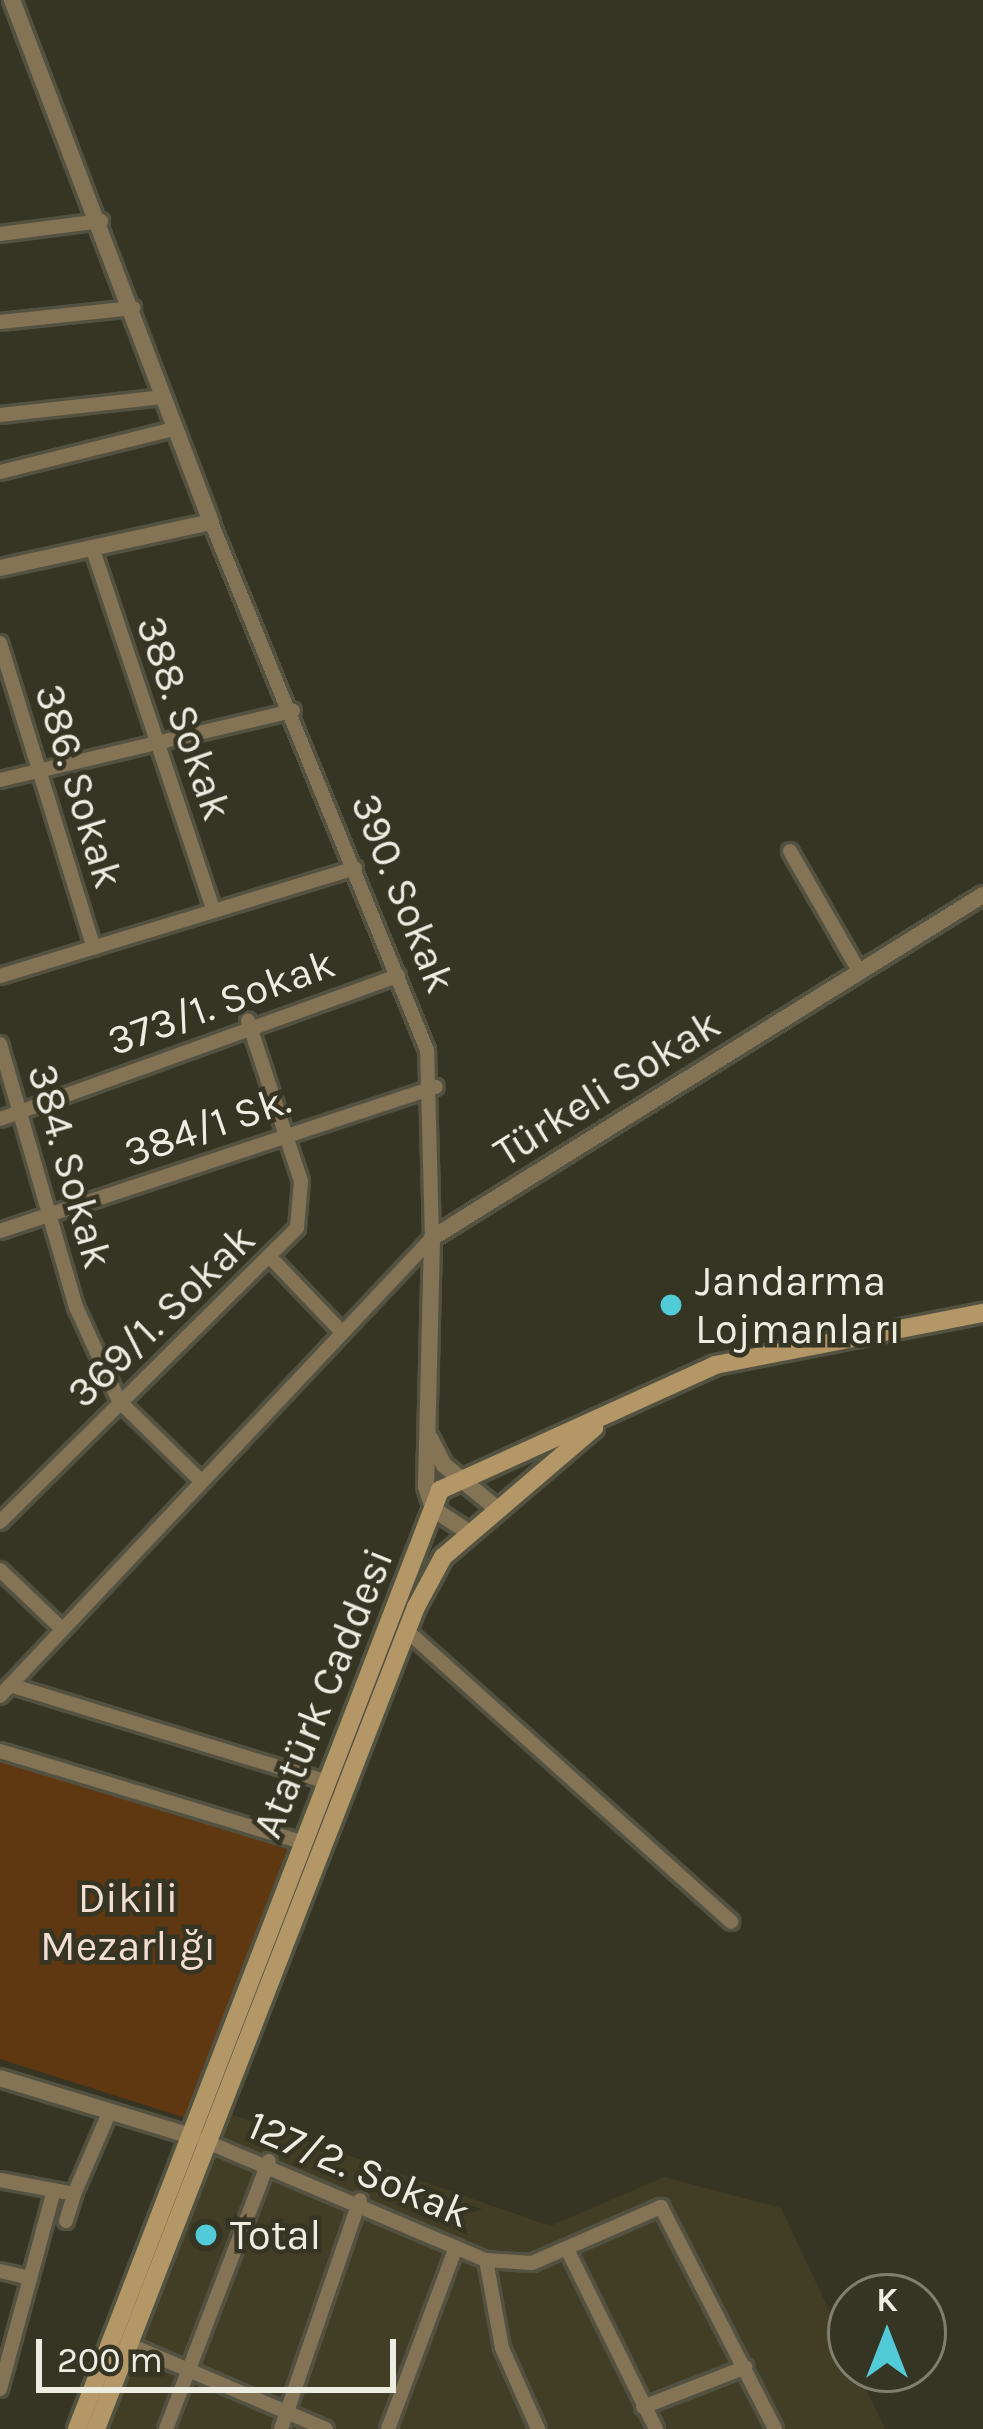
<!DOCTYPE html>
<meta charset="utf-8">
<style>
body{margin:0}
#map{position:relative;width:983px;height:2429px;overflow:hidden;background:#363422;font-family:Karla,sans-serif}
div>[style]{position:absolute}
.built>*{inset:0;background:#413e25}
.green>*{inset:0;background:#5f3812}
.roads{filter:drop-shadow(3px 0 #535241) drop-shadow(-3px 0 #535241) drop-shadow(0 3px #535241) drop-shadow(0 -3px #535241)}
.minor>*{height:14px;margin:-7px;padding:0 7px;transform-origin:7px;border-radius:7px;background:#857355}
.tertiary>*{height:16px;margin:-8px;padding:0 8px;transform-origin:8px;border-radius:8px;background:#857355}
.secondary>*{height:18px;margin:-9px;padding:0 9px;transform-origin:9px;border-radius:9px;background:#b39766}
.dots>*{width:33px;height:33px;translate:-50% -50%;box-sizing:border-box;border:6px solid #363422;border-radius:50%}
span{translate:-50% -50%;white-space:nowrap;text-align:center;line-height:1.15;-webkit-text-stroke:9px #363422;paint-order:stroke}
.street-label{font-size:42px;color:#eeede2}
.poi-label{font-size:42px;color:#eeede2}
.left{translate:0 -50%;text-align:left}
.park-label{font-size:42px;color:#f2dfd1}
.north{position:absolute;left:827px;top:2273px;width:120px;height:120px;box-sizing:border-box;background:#363422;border:3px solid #807e6f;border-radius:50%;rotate:0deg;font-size:33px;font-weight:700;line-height:48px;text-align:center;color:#eeede2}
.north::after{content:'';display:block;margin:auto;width:42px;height:54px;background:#52cbd8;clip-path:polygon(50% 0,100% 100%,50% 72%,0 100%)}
.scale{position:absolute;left:36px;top:2339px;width:360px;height:54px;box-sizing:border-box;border:6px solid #eeede2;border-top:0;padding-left:15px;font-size:36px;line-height:42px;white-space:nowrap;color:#eeede2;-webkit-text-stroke:9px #363422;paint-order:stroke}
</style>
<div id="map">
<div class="built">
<div style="clip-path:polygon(208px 2106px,550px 2226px,664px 2177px,781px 2208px,885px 2429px,80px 2429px)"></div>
</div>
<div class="green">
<div style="clip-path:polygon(0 1751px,294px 1840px,192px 2120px,0 2059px)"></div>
</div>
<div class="roads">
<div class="minor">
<div style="left:0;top:234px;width:102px;rotate:-7.3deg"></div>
<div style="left:0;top:322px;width:134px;rotate:-6deg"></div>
<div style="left:0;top:415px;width:163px;rotate:-6.3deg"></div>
<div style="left:0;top:472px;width:179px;rotate:-13.9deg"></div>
<div style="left:92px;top:547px;width:384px;rotate:71.5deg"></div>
<div style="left:0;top:643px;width:319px;rotate:72.9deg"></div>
<div style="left:0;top:780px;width:301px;rotate:-13.3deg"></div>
<div style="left:790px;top:851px;width:138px;rotate:60.1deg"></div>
<div style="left:0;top:976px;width:371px;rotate:-16.9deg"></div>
<div style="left:0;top:1044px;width:274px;rotate:73.9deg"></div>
<div style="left:76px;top:1307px;width:103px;rotate:65.4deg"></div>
<div style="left:119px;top:1401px;width:113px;rotate:44.3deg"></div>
<div style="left:0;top:1119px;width:423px;rotate:-19.8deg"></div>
<div style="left:0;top:1231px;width:459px;rotate:-18.3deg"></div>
<div style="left:269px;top:1256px;width:103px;rotate:46.2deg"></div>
<div style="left:0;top:1522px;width:418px;rotate:-44.7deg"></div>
<div style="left:297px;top:1228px;width:47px;rotate:-85.1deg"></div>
<div style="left:301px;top:1181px;width:169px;rotate:-108.3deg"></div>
<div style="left:0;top:1570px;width:84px;rotate:43.6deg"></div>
<div style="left:406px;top:1630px;width:437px;rotate:41.9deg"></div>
<div style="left:10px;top:1685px;width:332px;rotate:17deg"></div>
<div style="left:0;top:1696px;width:630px;rotate:-46.67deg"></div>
<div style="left:432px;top:1238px;width:188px;rotate:-91.5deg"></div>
<div style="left:427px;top:1050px;width:570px;rotate:-112.25deg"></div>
<div style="left:0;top:1751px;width:314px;rotate:16.8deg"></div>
<div style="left:205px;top:2141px;width:305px;rotate:23deg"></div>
<div style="left:486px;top:2260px;width:46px;rotate:3.7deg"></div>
<div style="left:532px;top:2263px;width:141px;rotate:-23.5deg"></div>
<div style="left:661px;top:2207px;width:250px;rotate:62.8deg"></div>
<div style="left:0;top:2180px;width:75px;rotate:10.7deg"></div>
<div style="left:74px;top:2194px;width:90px;rotate:-66.6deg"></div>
<div style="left:66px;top:2221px;width:28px;rotate:-73deg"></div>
<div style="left:567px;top:2249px;width:201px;rotate:63.7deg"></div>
<div style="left:486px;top:2260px;width:89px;rotate:79.7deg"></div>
<div style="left:502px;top:2348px;width:89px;rotate:66deg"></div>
<div style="left:0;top:2271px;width:31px;rotate:13deg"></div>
<div style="left:130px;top:2345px;width:213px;rotate:23.2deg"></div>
<div style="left:0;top:2389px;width:206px;rotate:-74.8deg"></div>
<div style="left:643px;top:2407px;width:110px;rotate:-21.2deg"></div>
<div style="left:166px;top:2429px;width:287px;rotate:-69deg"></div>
<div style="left:281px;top:2429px;width:242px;rotate:-71deg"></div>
<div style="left:388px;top:2429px;width:194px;rotate:-69.5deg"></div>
</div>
<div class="tertiary">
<div style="left:0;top:568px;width:216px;rotate:-12.3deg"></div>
<div style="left:211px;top:522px;width:559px;rotate:-110.87deg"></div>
<div style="left:430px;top:1438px;width:30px;rotate:63deg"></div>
<div style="left:444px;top:1465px;width:66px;rotate:39.5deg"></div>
<div style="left:470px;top:1533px;width:44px;rotate:-147deg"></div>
<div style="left:433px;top:1509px;width:24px;rotate:-107deg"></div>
<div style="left:426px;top:1486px;width:248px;rotate:-88.6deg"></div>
<div style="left:432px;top:1238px;width:649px;rotate:-31.9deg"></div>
<div style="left:0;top:2078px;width:203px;rotate:16.9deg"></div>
</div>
<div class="secondary">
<div style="left:77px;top:2429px;width:1007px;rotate:-68.86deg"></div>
<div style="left:440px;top:1490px;width:302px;rotate:-24.4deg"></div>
<div style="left:715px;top:1365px;width:273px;rotate:-11deg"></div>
<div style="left:96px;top:2429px;width:882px;rotate:-68.73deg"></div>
<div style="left:416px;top:1607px;width:57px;rotate:-61.6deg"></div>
<div style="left:443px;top:1557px;width:199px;rotate:-40.5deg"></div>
</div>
</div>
<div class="dots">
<div style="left:671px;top:1305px;background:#52cbd8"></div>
<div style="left:206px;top:2235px;background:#52cbd8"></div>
</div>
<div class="street-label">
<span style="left:184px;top:718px;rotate:71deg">388. Sokak</span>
<span style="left:79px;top:786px;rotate:73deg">386. Sokak</span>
<span style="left:403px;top:893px;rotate:68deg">390. Sokak</span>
<span style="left:221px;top:1002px;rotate:-20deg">373/1. Sokak</span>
<span style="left:607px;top:1088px;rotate:-32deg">Türkeli Sokak</span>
<span style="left:207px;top:1126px;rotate:-19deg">384/1 Sk.</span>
<span style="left:70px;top:1166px;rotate:74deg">384. Sokak</span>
<span style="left:161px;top:1316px;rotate:-44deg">369/1. Sokak</span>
<span style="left:323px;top:1693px;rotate:-68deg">Atatürk Caddesi</span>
<span style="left:359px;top:2169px;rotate:23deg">127/2. Sokak</span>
</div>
<div class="poi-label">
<span class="left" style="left:695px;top:1305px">Jandarma<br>Lojmanları</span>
<span class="left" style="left:230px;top:2235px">Total</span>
</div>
<div class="park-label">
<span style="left:128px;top:1922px">Dikili<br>Mezarlığı</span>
</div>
<div class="north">K</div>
<div class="scale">200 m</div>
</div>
